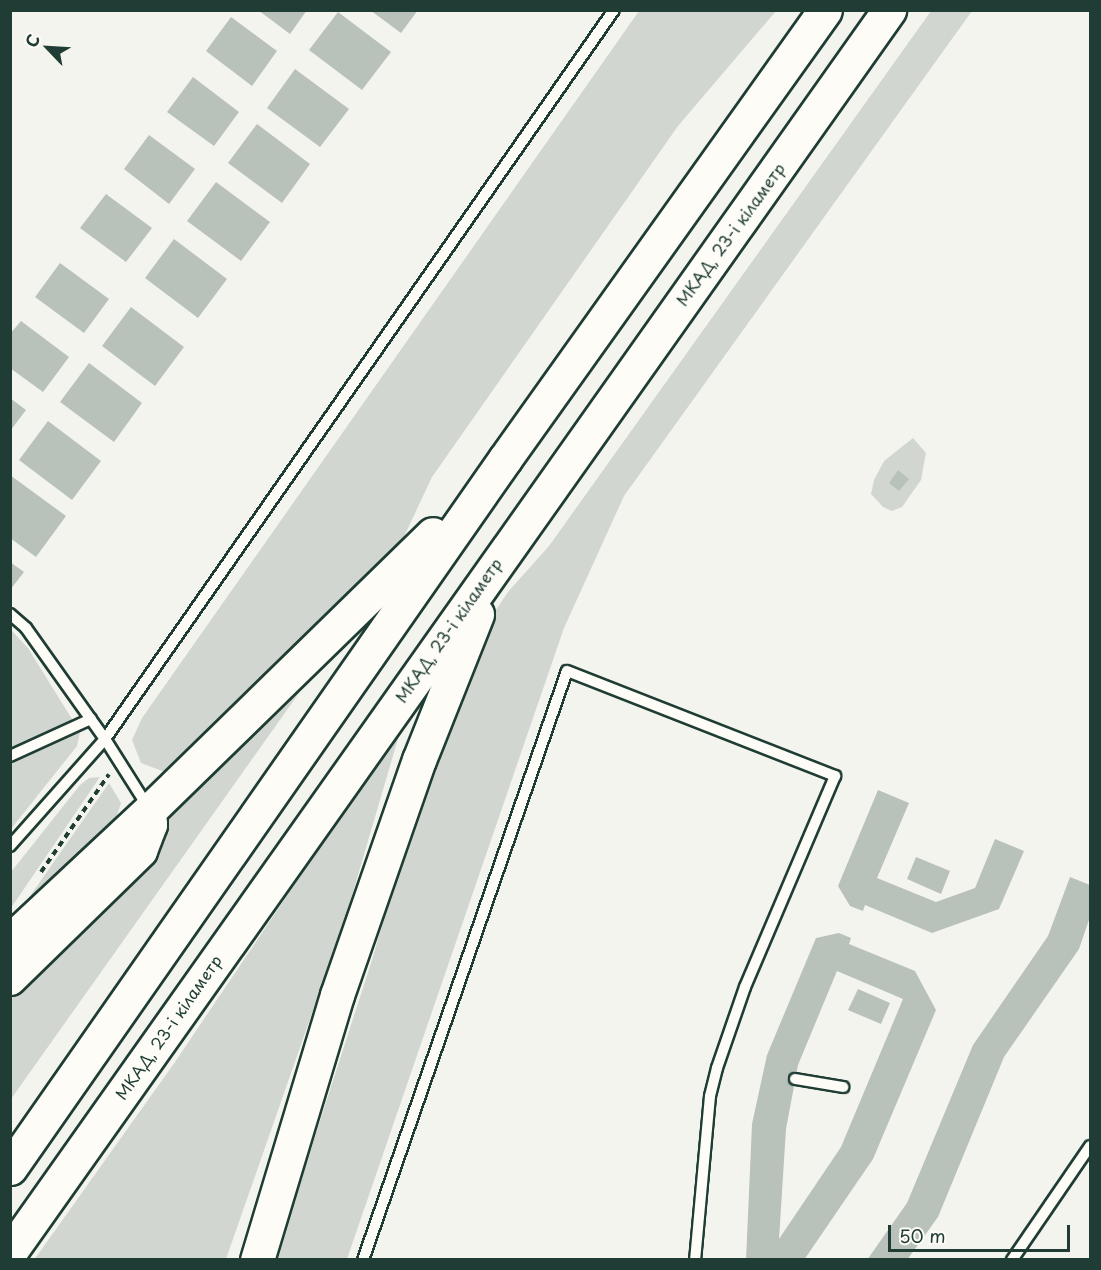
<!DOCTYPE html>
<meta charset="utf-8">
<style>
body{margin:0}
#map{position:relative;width:1101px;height:1270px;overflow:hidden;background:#f4f4ef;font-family:"Playpen Sans",sans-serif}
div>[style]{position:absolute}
.green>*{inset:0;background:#d1d6d1}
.building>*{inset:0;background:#b9c1bb}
.path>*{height:4px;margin-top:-2px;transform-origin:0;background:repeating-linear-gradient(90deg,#1f3d34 0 6px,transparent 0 10.5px)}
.roads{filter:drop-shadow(2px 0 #1f3d34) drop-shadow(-2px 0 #1f3d34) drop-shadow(0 2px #1f3d34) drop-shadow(0 -2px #1f3d34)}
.service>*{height:10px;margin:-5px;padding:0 5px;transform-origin:5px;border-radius:5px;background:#fdfcf7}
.secondary>*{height:32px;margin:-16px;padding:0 16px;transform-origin:16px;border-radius:16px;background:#fdfcf7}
.trunk>*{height:33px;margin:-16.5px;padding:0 16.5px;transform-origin:16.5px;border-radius:16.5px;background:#fdfcf7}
span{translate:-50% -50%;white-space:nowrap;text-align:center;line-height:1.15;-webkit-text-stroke:4.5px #fdfcf7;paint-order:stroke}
.street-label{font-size:16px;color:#1f3d34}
.frame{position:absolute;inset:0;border:12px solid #1f3d34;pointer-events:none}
.north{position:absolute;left:18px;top:18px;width:60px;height:60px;-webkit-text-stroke:4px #fdfcf7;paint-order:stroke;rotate:295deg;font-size:16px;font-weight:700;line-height:24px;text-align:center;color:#1f3d34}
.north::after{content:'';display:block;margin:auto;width:21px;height:27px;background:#1f3d34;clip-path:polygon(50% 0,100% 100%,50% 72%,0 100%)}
.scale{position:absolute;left:888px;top:1225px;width:182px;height:27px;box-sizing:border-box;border:3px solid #1f3d34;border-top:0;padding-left:8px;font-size:18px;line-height:21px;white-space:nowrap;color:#1f3d34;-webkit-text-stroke:4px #fdfcf7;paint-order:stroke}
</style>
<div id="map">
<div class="green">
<div style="clip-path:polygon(639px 11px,776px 11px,678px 126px,432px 477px,401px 543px,165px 772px,141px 763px,132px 740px,142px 718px)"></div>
<div style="clip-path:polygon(931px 11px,972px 11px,624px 496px,564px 628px,347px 1259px,275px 1260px,372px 960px,432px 754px,485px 626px,508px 592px,549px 546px)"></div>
<div style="clip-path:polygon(913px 438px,926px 453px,921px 480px,902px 507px,892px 511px,883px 507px,871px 494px,874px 480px,884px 461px)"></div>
<div style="clip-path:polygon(10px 629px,28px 648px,80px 732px,77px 746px,11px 829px)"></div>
<div style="clip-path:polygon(299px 693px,11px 1099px,11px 988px,163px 822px)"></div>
<div style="clip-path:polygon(402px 725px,346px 916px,226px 1259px,34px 1260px,175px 1062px)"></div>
<div style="clip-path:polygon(100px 777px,11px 908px,11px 872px,80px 785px,89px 778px)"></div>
<div style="clip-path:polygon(109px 783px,121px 803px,114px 824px,14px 919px)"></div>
</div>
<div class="building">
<div style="clip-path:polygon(258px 10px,307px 10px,290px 34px)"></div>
<div style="clip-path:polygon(370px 10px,418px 10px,401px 33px)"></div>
<div style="clip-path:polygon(338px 12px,391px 52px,362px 90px,309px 50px)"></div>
<div style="clip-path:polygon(231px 17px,277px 51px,252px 86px,206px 51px)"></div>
<div style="clip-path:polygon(295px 69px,349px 109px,320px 147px,267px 108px)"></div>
<div style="clip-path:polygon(193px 77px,239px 112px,214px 146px,167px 112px)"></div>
<div style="clip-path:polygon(257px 124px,310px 164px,282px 203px,228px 163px)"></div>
<div style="clip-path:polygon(149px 135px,195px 169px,169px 204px,124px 169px)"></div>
<div style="clip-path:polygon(216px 182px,270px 222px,241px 261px,187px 221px)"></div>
<div style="clip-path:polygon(106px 194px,152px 228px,126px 262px,80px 228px)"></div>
<div style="clip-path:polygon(174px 239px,227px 279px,198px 318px,145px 278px)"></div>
<div style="clip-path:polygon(60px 263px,109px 299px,84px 333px,35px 297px)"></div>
<div style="clip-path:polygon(131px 307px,184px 347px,155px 386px,102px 346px)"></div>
<div style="clip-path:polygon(21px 321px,69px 357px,43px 392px,10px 368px,10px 334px)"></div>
<div style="clip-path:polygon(89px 363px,142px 403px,114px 442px,60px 402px)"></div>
<div style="clip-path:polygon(10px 398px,26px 410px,10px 431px)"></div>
<div style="clip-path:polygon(48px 421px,101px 461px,72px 500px,19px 460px)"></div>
<div style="clip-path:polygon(898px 470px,909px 479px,899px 491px,889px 483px)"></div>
<div style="clip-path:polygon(10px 475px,66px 516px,36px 557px,10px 538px)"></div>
<div style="clip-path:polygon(10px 562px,24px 572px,10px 590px)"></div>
<div style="clip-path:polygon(878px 790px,909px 803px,877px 878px,936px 902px,975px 888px,995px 839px,1024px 851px,999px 909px,932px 933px,865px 905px,863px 911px,850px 906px,838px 886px)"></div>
<div style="clip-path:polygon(916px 857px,950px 871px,941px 894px,907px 879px)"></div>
<div style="clip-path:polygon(1070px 877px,1090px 885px,1090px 917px,1079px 949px,1004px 1057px,938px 1217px,907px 1260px,867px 1260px,907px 1203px,973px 1045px,1048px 936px)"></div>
<div style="clip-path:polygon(evenodd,839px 933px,851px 938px,849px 944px,915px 971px,936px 1010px,873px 1159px,804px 1260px,746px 1260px,752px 1124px,767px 1055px,816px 938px,839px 933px,837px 971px,903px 999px,841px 1147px,779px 1239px,786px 1129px,798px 1065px,837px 971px)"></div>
<div style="clip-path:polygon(858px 989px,890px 1003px,881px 1024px,848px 1010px)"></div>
</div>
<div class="path">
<div style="left:41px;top:872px;width:119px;rotate:-55.2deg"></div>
</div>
<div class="roads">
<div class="service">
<div style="left:10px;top:614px;width:21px;rotate:41deg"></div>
<div style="left:26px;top:628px;width:136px;rotate:54.6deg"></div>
<div style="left:105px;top:739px;width:889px;rotate:-55.08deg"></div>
<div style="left:10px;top:756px;width:89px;rotate:-24.6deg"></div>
<div style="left:10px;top:846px;width:143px;rotate:-48.4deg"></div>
<div style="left:105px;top:739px;width:80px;rotate:57.7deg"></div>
<div style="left:795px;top:1079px;width:49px;rotate:9.5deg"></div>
<div style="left:363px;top:1260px;width:623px;rotate:-70.9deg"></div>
<div style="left:567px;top:671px;width:288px;rotate:21.4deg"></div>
<div style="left:835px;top:776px;width:229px;rotate:113.1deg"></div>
<div style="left:745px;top:987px;width:86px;rotate:109.1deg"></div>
<div style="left:717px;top:1068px;width:29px;rotate:104deg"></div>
<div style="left:710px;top:1096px;width:165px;rotate:95.2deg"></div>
<div style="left:1012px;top:1260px;width:138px;rotate:-55.6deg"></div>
</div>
<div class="secondary">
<div style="left:10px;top:941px;width:192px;rotate:-43.1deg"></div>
<div style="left:10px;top:979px;width:183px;rotate:-44.3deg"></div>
<div style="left:141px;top:851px;width:28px;rotate:-69deg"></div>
<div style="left:151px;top:825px;width:15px;rotate:-94deg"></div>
</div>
<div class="trunk">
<div style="left:150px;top:810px;width:395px;rotate:-44.3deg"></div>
<div style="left:10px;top:1168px;width:865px;rotate:-55.08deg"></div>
<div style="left:505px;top:459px;width:551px;rotate:-54.52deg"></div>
<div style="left:10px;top:1252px;width:1522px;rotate:-54.71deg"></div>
<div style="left:257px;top:1260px;width:277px;rotate:-73.2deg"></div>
<div style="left:337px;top:995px;width:249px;rotate:-70.8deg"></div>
<div style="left:419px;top:760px;width:157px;rotate:-68.3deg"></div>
</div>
</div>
<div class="street-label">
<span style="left:730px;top:234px;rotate:-54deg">МКАД, 23-і кіламетр</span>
<span style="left:448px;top:630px;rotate:-55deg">МКАД, 23-і кіламетр</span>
<span style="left:168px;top:1027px;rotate:-55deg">МКАД, 23-і кіламетр</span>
</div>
<div class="frame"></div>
<div class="north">С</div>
<div class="scale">50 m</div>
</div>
